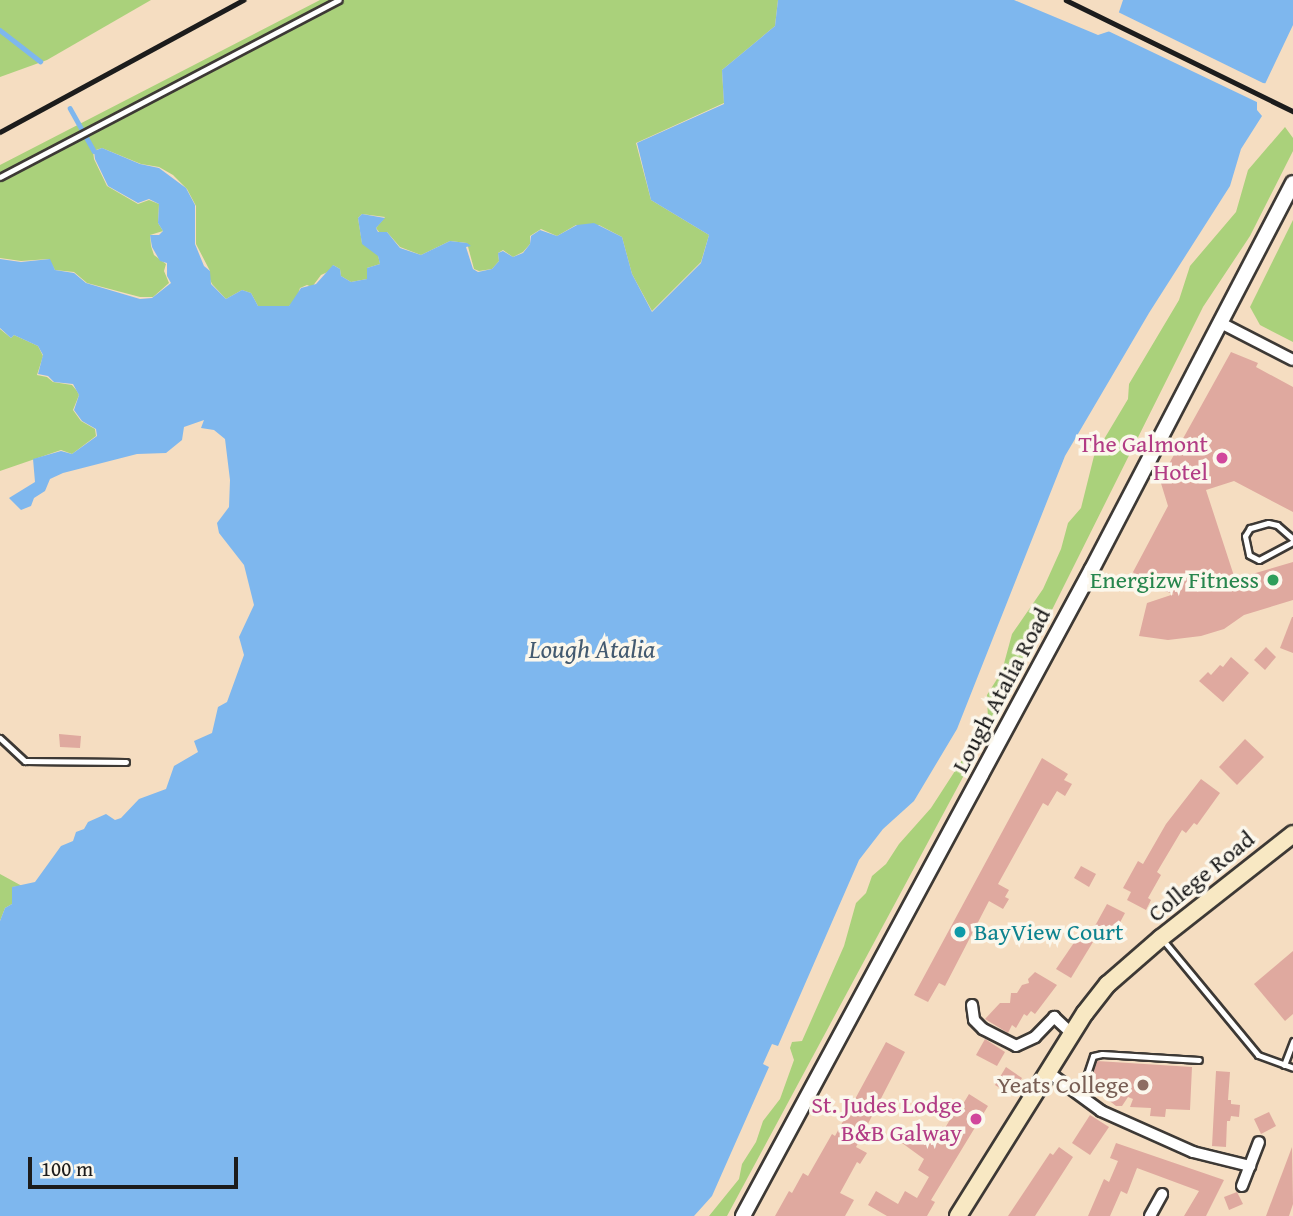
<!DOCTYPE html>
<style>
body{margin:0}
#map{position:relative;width:1293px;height:1216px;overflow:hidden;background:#f5ddc1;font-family:"Gentium Book Plus",serif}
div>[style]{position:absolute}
.green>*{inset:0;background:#aad17b}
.water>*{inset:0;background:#7eb7ee}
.pier>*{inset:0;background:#f5ddc1}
.stream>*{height:4.5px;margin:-2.25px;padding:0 2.25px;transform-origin:2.25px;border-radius:2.25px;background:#7eb7ee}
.building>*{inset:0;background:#dfa99f}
.roads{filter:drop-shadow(2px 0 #3d3935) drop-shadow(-2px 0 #3d3935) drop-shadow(0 2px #3d3935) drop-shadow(0 -2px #3d3935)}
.service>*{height:5px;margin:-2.5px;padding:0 2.5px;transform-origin:2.5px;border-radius:2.5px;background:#fff}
.minor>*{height:10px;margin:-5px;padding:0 5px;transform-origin:5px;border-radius:5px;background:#fff}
.tertiary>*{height:14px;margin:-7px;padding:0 7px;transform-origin:7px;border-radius:7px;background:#fff}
.secondary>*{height:16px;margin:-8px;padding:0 8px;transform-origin:8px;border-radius:8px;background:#f8e8c3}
.rail>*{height:4.5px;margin:-2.25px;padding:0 2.25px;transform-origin:2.25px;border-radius:2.25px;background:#1c1c1c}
.dots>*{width:19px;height:19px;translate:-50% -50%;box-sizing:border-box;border:4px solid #fbf7ec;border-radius:50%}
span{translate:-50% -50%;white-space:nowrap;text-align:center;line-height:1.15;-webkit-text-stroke:7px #fbf7ec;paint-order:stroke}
.hotel-label{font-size:24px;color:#b23c85}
.right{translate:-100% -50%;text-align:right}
.leisure-label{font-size:24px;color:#27864d}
.street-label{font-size:24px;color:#1c1c1c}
.culture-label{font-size:24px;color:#0d838f}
.left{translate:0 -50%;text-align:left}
.education-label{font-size:24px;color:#785e54}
.water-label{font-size:26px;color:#435a70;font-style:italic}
.scale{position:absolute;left:28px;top:1157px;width:210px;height:32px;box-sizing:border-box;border:4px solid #1c1c1c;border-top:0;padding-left:9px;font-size:21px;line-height:24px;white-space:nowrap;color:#1c1c1c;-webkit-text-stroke:5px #fbf7ec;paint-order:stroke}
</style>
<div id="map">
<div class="green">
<div style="clip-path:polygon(0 0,151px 0,47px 60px,0 77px)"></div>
<div style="clip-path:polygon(320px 0,778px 0,775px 26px,722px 70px,724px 103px,636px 143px,651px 200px,709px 235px,701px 262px,652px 311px,632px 274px,622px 237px,599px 225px,576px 225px,557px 236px,541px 229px,530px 236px,530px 244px,523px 252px,513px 257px,503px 250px,498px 253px,499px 261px,492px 269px,479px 271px,474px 269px,467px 243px,450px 241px,421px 255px,400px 247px,387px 232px,379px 232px,376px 228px,385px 217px,362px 214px,358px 218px,362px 243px,378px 255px,380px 264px,367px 268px,367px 279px,351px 282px,341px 276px,340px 269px,333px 265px,332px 270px,321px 275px,312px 287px,307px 285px,300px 288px,296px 300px,289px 306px,258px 306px,251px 293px,242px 290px,226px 299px,212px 284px,208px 275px,210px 271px,196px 244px,196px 206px,187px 189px,173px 175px,159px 167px,141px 164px,102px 148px,93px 151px,94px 159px,107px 186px,138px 204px,149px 200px,159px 204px,158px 223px,163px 231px,150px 235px,151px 246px,154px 255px,166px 264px,164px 271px,169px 283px,153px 297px,140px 297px,87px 283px,74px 272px,55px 270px,49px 259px,21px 261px,0 258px,0 165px)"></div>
<div style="clip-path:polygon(1285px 127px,1293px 138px,1293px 151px,1250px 236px,1203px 307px,1041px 632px,727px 1216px,709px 1216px,739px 1179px,742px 1164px,756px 1142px,763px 1121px,780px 1099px,794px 1060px,790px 1048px,792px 1042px,802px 1041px,810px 1023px,844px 946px,856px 903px,866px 893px,872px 876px,886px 864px,899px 844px,931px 808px,988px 720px,987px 695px,1002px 671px,1012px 634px,1043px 589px,1061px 549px,1068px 523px,1081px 508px,1094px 456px,1128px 399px,1129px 384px,1179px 300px,1190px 266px,1236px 212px,1248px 170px)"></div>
<div style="clip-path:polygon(1293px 220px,1293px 342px,1260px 325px,1250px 307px)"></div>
<div style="clip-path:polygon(0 329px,11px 338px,14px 335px,38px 346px,43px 356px,37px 375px,47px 377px,53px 382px,72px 385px,77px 391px,79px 395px,73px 410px,81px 421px,95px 429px,96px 436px,72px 454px,61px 450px,0 471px)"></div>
<div style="clip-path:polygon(0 874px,22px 886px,12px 887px,12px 904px,5px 908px,0 921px)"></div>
</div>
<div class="water">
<div style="clip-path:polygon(778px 0,1014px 0,1098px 35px,1113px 30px,1123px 0,1293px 0,1293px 25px,1257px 101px,1257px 110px,1262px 116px,1241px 149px,1230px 186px,1149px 313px,1065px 456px,957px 729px,914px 801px,883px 829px,859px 860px,778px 1046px,772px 1044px,763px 1064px,769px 1067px,712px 1196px,694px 1216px,0 1216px,0 921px,5px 908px,12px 904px,12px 887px,35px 882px,61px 846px,73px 841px,76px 832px,84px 829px,88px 822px,106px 814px,115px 820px,121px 818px,139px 799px,166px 789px,174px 766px,198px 752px,194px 741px,212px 733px,218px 707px,227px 702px,244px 655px,239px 637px,254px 605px,244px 565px,219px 533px,217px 523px,229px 507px,230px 480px,225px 439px,214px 430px,201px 428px,204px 420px,184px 427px,182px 440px,166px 453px,137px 454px,63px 473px,50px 479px,45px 491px,34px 498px,31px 506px,21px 510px,9px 498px,35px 482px,33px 459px,61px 451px,72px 454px,97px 436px,96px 429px,82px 421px,74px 410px,79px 395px,73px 384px,54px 382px,48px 376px,38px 374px,43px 355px,38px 346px,14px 335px,11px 338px,0 328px,0 259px,21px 262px,50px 259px,55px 270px,74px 273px,86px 283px,140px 299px,152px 298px,171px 283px,167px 276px,167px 263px,160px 261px,152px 247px,150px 235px,159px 235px,163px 231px,158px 223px,159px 204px,149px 199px,138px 203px,108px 186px,95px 159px,94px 151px,102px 148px,140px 164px,159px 168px,186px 188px,195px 205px,195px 244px,204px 266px,210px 271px,211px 284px,226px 299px,242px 290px,251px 293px,258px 306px,289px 306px,301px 288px,316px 284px,333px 265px,340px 269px,341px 276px,351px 282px,367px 279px,367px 268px,380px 264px,378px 256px,362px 244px,358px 218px,362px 214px,385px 218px,376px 228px,378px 232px,387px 232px,400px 248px,421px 255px,450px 241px,467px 243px,471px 246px,466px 247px,473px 269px,478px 272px,492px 269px,499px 261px,498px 253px,503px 251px,513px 257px,523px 253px,530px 244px,531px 236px,540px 230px,557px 236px,577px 225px,594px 223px,622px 237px,632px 274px,652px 312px,701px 263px,709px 235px,651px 200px,637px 143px,724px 104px,722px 70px,775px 26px)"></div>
</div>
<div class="pier">
<div style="clip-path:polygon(1116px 11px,1263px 83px,1270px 84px,1261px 104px,1106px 30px)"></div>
</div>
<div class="stream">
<div style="left:0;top:30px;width:51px;rotate:37.8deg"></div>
<div style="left:70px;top:108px;width:49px;rotate:60.8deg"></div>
</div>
<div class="building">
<div style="clip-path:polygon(1231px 352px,1258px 363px,1256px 367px,1293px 387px,1293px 512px,1234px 481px,1206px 490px,1235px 579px,1293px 562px,1293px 600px,1244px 615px,1224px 629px,1201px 636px,1168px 640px,1139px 636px,1147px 603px,1174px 594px,1142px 584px,1133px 572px,1168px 506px,1160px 480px)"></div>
<div style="clip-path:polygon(1292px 617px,1293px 617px,1293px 653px,1280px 648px)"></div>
<div style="clip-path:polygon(1266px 647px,1276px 657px,1265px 670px,1254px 660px)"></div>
<div style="clip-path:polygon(1231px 657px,1249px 673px,1223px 702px,1199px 681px,1208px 672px,1211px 675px,1220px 665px,1223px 667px)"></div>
<div style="clip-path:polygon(59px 734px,81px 736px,80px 748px,60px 747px)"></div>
<div style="clip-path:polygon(1245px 739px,1264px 757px,1237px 785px,1219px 767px)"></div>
<div style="clip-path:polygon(1042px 758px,1068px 774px,1064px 780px,1072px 784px,1065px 796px,1057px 791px,1048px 806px,1043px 803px,998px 884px,1009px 890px,1005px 897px,1009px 899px,1003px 909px,989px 901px,945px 986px,939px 983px,928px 1002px,914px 995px)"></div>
<div style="clip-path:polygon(1201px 779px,1220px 793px,1197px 825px,1194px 823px,1186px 833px,1182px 830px,1157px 872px,1161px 875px,1148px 898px,1151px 900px,1146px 910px,1127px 900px,1131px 892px,1123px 888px,1138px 861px,1143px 864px,1166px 824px)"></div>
<div style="clip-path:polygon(1081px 866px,1096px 874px,1089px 887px,1074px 878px)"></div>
<div style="clip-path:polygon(1107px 904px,1125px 913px,1116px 930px,1110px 926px,1102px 942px,1090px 935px)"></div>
<div style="clip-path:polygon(1080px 934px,1093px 942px,1071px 978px,1056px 969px)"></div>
<div style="clip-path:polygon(1293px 951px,1293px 1014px,1285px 1021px,1254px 984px)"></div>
<div style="clip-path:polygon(1035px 972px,1057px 985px,1035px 1014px,1031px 1011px,1027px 1016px,1024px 1014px,1016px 1028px,1012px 1025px,1008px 1033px,985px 1019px,1000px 1003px,1010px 1003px,1011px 993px,1017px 993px,1022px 985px,1029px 983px,1028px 979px)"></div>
<div style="clip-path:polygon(985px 1039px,1005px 1052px,997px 1066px,976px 1055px)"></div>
<div style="clip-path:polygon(886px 1042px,905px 1052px,856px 1147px,867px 1153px,860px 1164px,857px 1162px,840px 1193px,854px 1200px,845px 1216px,775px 1216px,789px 1191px,792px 1193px,803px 1173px,808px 1176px,832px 1134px,835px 1136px)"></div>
<div style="clip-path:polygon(1097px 1061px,1192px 1067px,1190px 1110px,1166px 1109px,1165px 1117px,1150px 1116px,1151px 1108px,1130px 1107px,1133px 1099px,1128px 1097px,1122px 1106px,1116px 1106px,1089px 1085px)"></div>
<div style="clip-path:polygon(1006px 1067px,1022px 1078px,1011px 1095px,995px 1085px)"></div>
<div style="clip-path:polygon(1216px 1071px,1230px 1072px,1228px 1100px,1231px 1100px,1231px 1104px,1240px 1105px,1239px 1117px,1231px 1116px,1230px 1121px,1227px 1121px,1226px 1147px,1212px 1146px)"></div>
<div style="clip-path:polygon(969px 1094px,988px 1106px,931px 1200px,935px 1202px,927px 1216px,887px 1216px,868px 1205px,876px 1191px,898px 1204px,905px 1191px,917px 1198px,929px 1177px,918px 1170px,924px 1159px,902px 1143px,912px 1128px,936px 1143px,951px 1118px,946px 1115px,953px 1105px,960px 1109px)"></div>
<div style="clip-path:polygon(1269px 1112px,1276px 1126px,1261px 1134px,1254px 1119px)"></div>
<div style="clip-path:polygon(1090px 1115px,1109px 1127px,1090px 1155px,1072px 1143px)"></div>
<div style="clip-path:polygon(1116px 1143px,1224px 1180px,1206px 1216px,1184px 1216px,1199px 1191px,1137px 1168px,1127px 1194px,1121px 1191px,1110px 1216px,1088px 1216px,1104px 1179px,1109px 1182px,1118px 1161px,1110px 1158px)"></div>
<div style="clip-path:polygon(1059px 1147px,1073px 1157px,1035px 1216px,1008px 1216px,1050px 1153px,1053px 1155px)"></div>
<div style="clip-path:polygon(1292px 1147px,1293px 1204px,1289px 1216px,1266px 1216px)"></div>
<div style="clip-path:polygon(1237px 1192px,1243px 1204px,1229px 1210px,1224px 1197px)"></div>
</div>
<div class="roads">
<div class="service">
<div style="left:0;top:177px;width:382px;rotate:-27.6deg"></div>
<div style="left:1293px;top:539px;width:21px;rotate:-139deg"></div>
<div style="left:1277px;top:525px;width:9px;rotate:-167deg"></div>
<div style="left:1268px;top:523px;width:19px;rotate:164deg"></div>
<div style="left:1250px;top:528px;width:9px;rotate:122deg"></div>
<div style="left:1245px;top:536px;width:19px;rotate:78deg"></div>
<div style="left:1249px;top:555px;width:11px;rotate:27deg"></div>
<div style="left:1259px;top:560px;width:38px;rotate:-28deg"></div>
<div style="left:0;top:738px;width:34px;rotate:43deg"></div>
<div style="left:25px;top:761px;width:101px;rotate:0.6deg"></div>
<div style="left:1163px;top:940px;width:149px;rotate:50.4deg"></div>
<div style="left:1258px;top:1055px;width:37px;rotate:20deg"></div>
<div style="left:1284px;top:1065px;width:26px;rotate:-69deg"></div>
<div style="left:1080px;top:1095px;width:41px;rotate:-71.6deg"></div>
<div style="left:1093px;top:1056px;width:9px;rotate:-13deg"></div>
<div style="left:1102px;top:1054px;width:97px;rotate:3.5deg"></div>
</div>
<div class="minor">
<div style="left:1219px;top:322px;width:83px;rotate:27.2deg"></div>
<div style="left:972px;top:1005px;width:15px;rotate:82deg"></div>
<div style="left:974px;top:1020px;width:13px;rotate:45deg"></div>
<div style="left:983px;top:1029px;width:37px;rotate:27deg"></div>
<div style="left:1016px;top:1046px;width:21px;rotate:-25deg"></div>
<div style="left:1035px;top:1037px;width:28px;rotate:-46deg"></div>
<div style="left:1054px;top:1017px;width:25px;rotate:43deg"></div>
<div style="left:1048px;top:1072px;width:66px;rotate:36.3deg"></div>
<div style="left:1101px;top:1111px;width:101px;rotate:24deg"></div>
<div style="left:1193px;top:1152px;width:59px;rotate:13.8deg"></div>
<div style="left:1242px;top:1186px;width:47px;rotate:-68.9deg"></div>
<div style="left:1150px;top:1216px;width:25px;rotate:-61deg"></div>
</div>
<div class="tertiary">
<div style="left:743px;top:1216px;width:735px;rotate:-61.66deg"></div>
<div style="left:1092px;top:569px;width:435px;rotate:-62.5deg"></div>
</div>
<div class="secondary">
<div style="left:958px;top:1216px;width:239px;rotate:-58deg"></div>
<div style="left:1085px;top:1013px;width:37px;rotate:-52deg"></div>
<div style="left:1108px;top:984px;width:70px;rotate:-41deg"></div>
<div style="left:1161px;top:938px;width:168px;rotate:-38.2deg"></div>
</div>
</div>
<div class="rail">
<div style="left:1066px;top:0;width:253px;rotate:26.1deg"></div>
<div style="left:0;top:132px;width:277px;rotate:-28.5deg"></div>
</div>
<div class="dots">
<div style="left:1222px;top:458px;background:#d1479c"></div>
<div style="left:1273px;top:580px;background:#2e9e5b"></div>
<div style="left:960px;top:932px;background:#0f9aa8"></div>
<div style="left:1143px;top:1085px;background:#8d6e63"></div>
<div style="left:976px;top:1119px;background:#d1479c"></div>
</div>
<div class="hotel-label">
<span class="right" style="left:1208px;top:458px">The Galmont<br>Hotel</span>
<span class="right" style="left:962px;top:1119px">St. Judes Lodge<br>B&amp;B Galway</span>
</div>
<div class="leisure-label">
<span class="right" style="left:1259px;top:580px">Energizw Fitness</span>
</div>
<div class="street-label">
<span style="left:1001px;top:690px;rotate:-62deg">Lough Atalia Road</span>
<span style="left:1201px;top:876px;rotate:-39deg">College Road</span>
</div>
<div class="culture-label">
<span class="left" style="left:974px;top:932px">BayView Court</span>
</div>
<div class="education-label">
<span class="right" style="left:1129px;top:1085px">Yeats College</span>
</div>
<div class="water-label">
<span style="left:592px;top:649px">Lough Atalia</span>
</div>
<div class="scale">100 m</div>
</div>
